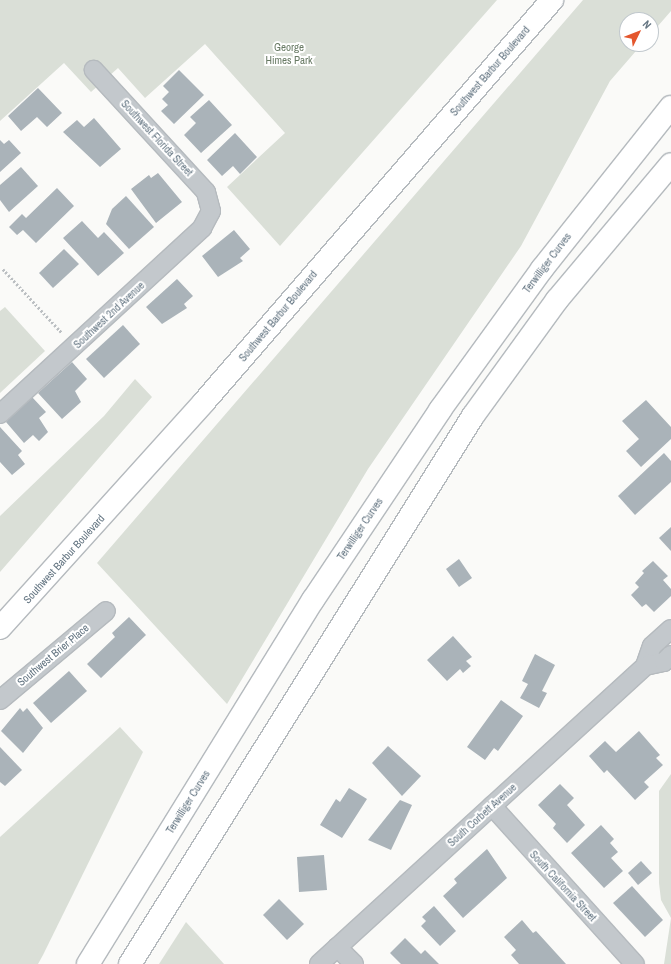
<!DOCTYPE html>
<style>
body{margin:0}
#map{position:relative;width:671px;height:964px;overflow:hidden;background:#fafaf8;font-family:"Archivo Narrow",sans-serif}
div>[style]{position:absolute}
.green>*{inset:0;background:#dadfd7}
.building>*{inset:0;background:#aab3b9}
.path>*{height:2.5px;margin-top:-1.25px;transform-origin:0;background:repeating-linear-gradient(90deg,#bbbfc2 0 2px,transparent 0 4px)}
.roads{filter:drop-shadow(1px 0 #b5babe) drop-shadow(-1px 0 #b5babe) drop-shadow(0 1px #b5babe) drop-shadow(0 -1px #b5babe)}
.street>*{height:18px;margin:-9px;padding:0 9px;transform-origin:9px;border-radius:9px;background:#c3c8cc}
.primary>*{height:22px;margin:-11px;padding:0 11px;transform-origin:11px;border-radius:11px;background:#fff}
.highway>*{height:22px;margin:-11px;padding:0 11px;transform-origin:11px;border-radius:11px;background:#fff}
span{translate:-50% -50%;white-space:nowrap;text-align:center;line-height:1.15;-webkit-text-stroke:4px #fff;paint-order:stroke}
.park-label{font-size:11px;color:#687a64}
.street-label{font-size:11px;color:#657683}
.north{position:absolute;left:619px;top:12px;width:40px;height:40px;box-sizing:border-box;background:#fff;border:1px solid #c1c8cd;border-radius:50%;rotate:47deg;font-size:11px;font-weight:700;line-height:16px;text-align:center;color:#657683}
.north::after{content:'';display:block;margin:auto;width:14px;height:18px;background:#e4572e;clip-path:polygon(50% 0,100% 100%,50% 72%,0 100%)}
</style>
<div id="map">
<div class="green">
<div style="clip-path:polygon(0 0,497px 0,280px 246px,227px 187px,285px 133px,205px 44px,145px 98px,118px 68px,91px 92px,64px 63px,0 121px)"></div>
<div style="clip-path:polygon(583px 0,671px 0,671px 11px,651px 34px,651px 20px,627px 20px,627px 44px,642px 44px,610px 81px,521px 246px,368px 469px,227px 704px,97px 563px)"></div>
<div style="clip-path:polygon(5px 307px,45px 351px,0 393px,0 311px)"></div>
<div style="clip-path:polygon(135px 379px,152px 397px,0 572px,0 516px,104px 416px)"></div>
<div style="clip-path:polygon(120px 727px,143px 752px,43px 955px,38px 964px,0 964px,0 837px)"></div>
<div style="clip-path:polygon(671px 774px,671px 964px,664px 964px,671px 918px,661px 900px,659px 883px,659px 791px)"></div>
<div style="clip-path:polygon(186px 922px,224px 964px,159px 964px)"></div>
</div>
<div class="building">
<div style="clip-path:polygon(179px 70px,204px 95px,174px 124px,161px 111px,168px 105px,162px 99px,169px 92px,163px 86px)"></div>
<div style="clip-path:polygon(38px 88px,62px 113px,47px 127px,37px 117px,21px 131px,8px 116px)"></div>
<div style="clip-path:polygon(209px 100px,232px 125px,201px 153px,184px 135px,196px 123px,190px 117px)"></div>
<div style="clip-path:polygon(94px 118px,121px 149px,100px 167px,63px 132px,77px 120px,84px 127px)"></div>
<div style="clip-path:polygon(235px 133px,257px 157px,240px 174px,233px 166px,222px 176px,207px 160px)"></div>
<div style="clip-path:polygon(0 140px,4px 144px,9px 140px,21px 153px,0 172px)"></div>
<div style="clip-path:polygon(21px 167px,38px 186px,9px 212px,0 200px,0 185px)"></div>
<div style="clip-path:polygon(158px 173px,182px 202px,156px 223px,131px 189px,149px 175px,151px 178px)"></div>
<div style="clip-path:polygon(57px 188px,74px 206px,36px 243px,23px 230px,17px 235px,9px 227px,22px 214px,26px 218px)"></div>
<div style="clip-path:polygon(126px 196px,154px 227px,129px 249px,106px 224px,112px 209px)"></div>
<div style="clip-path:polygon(82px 221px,98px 238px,104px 232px,124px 253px,98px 276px,63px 238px)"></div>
<div style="clip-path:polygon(234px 230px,250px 249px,240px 258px,243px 261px,218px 277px,202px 256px)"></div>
<div style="clip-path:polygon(64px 249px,79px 264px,53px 288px,39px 273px)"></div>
<div style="clip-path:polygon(177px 279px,193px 296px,184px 304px,187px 308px,162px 324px,146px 307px)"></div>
<div style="clip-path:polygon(123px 325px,140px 344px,104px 378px,86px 359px)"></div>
<div style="clip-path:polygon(72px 362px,87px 379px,75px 391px,81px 402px,62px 419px,38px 393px)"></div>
<div style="clip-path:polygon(32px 397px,46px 412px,39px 418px,48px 432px,39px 441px,33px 435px,24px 443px,6px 422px)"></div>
<div style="clip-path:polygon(646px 400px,671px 427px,671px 439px,641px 467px,626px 451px,639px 439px,622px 421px)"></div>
<div style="clip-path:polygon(0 427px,22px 451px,18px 455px,25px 464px,12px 475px,0 462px)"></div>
<div style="clip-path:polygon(664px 453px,671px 461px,671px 482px,635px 515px,618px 496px)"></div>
<div style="clip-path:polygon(671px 527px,671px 551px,659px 538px)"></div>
<div style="clip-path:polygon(459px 559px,472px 578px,459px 587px,446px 569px)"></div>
<div style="clip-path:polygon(653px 561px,668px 576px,663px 580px,671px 589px,671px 596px,654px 612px,646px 604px,642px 607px,631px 595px,639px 587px,635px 583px,644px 573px,642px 571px)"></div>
<div style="clip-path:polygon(129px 617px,146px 635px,101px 678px,87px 664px,115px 637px,112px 633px)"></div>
<div style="clip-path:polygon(453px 636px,472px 657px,466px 661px,471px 666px,463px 673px,460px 669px,447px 681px,427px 660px)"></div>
<div style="clip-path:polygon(535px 654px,555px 665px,542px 691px,547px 693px,539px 708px,520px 698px,528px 684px,522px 681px)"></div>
<div style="clip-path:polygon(69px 671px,87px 691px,51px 723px,33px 703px)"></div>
<div style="clip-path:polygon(501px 700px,523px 716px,498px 751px,494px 748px,485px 760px,467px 747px)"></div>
<div style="clip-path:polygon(20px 708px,23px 712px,27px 708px,43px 728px,23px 753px,1px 731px)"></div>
<div style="clip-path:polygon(639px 731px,660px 755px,656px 758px,663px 765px,644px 782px,649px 787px,635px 800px,607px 770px,604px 773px,589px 756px,605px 741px,616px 752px)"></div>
<div style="clip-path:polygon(388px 746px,421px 776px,402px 796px,372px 763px)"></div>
<div style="clip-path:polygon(0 747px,22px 770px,5px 786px,0 782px)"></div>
<div style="clip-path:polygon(560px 784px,574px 798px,567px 805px,585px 825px,567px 843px,553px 828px,556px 824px,538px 805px)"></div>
<div style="clip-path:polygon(349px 788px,367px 799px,342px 838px,320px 825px,336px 799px,340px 802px)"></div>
<div style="clip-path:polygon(400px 800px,412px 805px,391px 850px,368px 840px)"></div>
<div style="clip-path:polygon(601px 825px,614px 839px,610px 843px,618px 852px,611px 858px,623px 871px,604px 888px,571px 853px)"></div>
<div style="clip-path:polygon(487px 849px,507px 878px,463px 918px,443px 896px,457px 883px,454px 879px)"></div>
<div style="clip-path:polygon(324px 855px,327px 890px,299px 892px,297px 857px)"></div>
<div style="clip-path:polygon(641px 861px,652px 873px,638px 885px,628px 873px)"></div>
<div style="clip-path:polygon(632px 886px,663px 920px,645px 937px,613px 903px)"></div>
<div style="clip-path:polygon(279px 899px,304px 924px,287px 940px,263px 915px)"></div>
<div style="clip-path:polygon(434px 906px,456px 931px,440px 946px,421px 926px,426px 921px,422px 917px)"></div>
<div style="clip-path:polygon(522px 920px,533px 933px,536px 931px,566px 964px,519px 964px,511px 955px,516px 950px,504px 937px)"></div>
<div style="clip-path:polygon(405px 938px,421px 954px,425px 950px,439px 964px,401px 964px,390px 953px)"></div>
</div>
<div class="path">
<div style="left:3px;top:269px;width:87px;rotate:47.3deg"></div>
</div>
<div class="roads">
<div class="street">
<div style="left:0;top:414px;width:275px;rotate:-42.6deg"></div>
<div style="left:202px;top:228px;width:19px;rotate:-62deg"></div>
<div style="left:211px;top:211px;width:20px;rotate:-105deg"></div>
<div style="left:206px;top:192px;width:166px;rotate:-132.6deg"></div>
<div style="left:645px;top:666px;width:21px;rotate:-71deg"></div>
<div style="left:652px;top:646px;width:25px;rotate:-42deg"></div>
<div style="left:0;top:700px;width:138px;rotate:-40deg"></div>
<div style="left:492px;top:806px;width:213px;rotate:47.9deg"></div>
<div style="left:337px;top:947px;width:24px;rotate:45deg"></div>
<div style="left:319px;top:964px;width:442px;rotate:-42.4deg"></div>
<div style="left:645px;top:666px;width:19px;rotate:-12deg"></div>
<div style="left:664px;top:662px;width:10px;rotate:-45deg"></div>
</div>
<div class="primary">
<div style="left:0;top:628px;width:304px;rotate:-47.9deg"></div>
<div style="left:204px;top:402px;width:532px;rotate:-49.12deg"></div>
</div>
<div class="highway">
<div style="left:88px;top:964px;width:428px;rotate:-58.3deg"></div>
<div style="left:313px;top:600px;width:229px;rotate:-56.2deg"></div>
<div style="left:440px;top:410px;width:174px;rotate:-54.1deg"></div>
<div style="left:542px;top:269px;width:207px;rotate:-51.5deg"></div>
<div style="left:130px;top:964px;width:646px;rotate:-57.96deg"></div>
<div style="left:473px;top:416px;width:143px;rotate:-54.1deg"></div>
<div style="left:557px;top:300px;width:177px;rotate:-50deg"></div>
</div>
</div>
<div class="park-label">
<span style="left:289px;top:54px">George<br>Himes Park</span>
</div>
<div class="street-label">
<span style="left:490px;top:71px;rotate:-49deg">Southwest Barbur Boulevard</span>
<span style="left:157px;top:138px;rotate:47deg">Southwest Florida Street</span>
<span style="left:547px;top:263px;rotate:-53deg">Terwilliger Curves</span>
<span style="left:109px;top:315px;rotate:-43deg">Southwest 2nd Avenue</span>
<span style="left:278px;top:316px;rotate:-50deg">Southwest Barbur Boulevard</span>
<span style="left:360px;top:529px;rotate:-56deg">Terwilliger Curves</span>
<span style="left:64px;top:559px;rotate:-48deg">Southwest Barbur Boulevard</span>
<span style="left:53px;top:655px;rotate:-40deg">Southwest Brier Place</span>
<span style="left:188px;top:802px;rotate:-58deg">Terwilliger Curves</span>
<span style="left:482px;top:815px;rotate:-42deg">South Corbett Avenue</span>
<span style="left:563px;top:886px;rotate:47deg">South California Street</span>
</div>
<div class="north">N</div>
</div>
